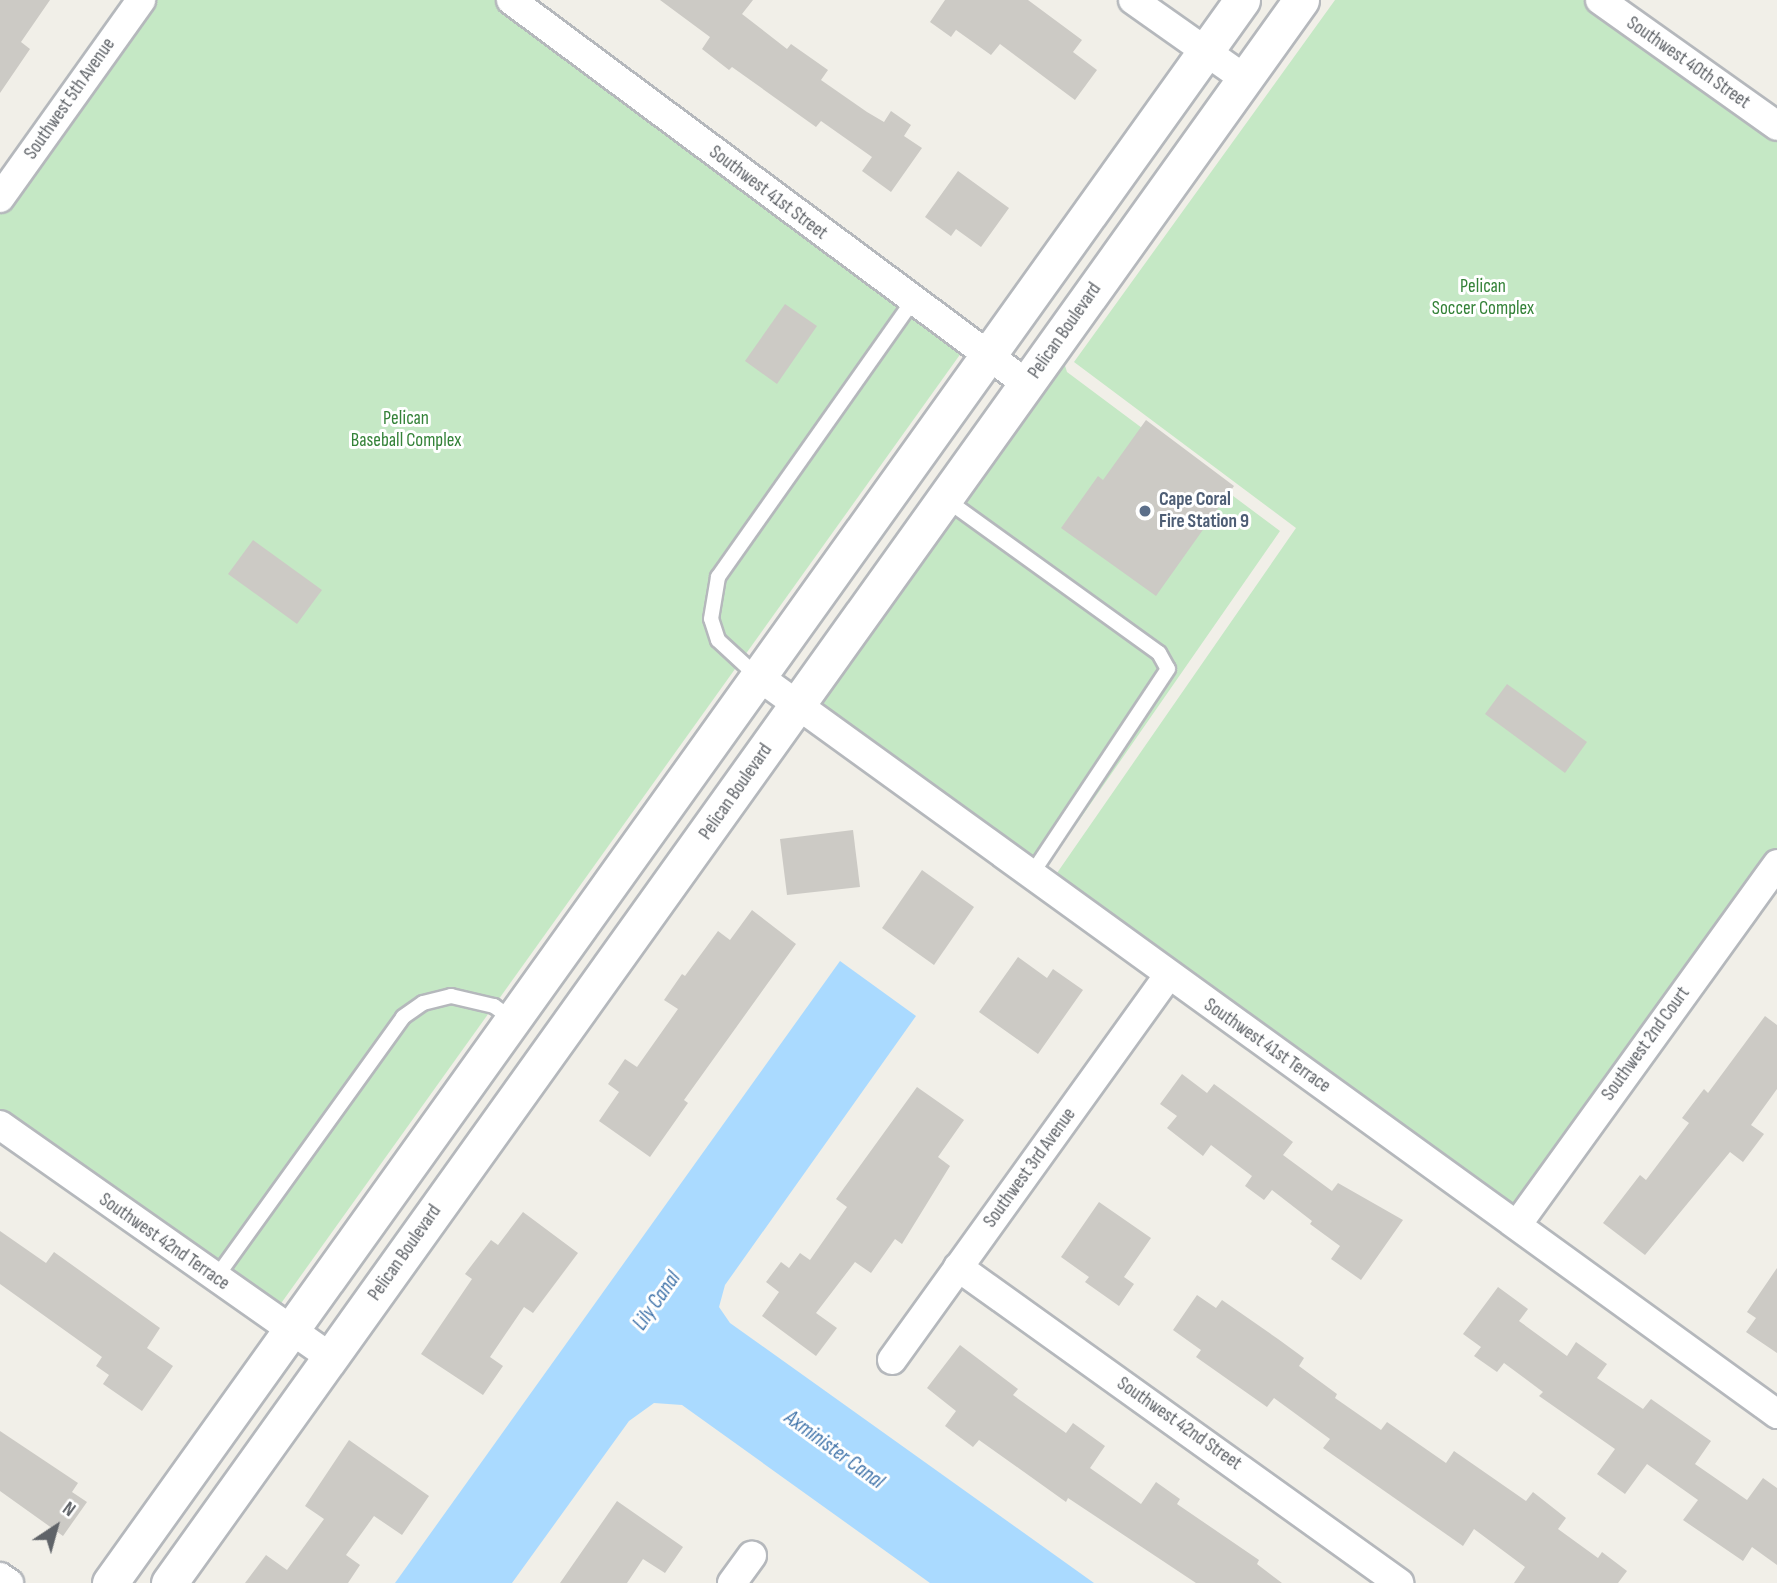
<!DOCTYPE html>
<style>
body{margin:0}
#map{position:relative;width:1777px;height:1583px;overflow:hidden;background:#f1efe8;font-family:"Sofia Sans Condensed",sans-serif}
div>[style]{position:absolute}
.green>*{inset:0;background:#c5e8c5}
.water>*{inset:0;background:#aadaff}
.building>*{inset:0;background:#cccac5}
.roads{filter:drop-shadow(2px 0 #b5b8bc) drop-shadow(-2px 0 #b5b8bc) drop-shadow(0 2px #b5b8bc) drop-shadow(0 -2px #b5b8bc)}
.service>*{height:14px;margin:-7px;padding:0 7px;transform-origin:7px;border-radius:7px;background:#fff}
.minor>*{height:28px;margin:-14px;padding:0 14px;transform-origin:14px;border-radius:14px;background:#fff}
.tertiary>*{height:35px;margin:-17.5px;padding:0 17.5px;transform-origin:17.5px;border-radius:17.5px;background:#fff}
.dots>*{width:19px;height:19px;translate:-50% -50%;box-sizing:border-box;border:4px solid #fff;border-radius:50%}
span{translate:-50% -50%;white-space:nowrap;text-align:center;line-height:1.15;-webkit-text-stroke:6px #fff;paint-order:stroke}
.street-label{font-size:19px;color:#5f6368}
.park-label{font-size:19px;color:#348238}
.service-label{font-size:19px;color:#4e5e75;font-weight:700}
.left{translate:0 -50%;text-align:left}
.water-label{font-size:21px;color:#4174aa;font-style:italic}
.north{position:absolute;left:21px;top:1492px;width:70px;height:70px;-webkit-text-stroke:5px #fff;paint-order:stroke;rotate:36deg;font-size:19px;font-weight:700;line-height:28px;text-align:center;color:#5f6368}
.north::after{content:'';display:block;margin:auto;width:24px;height:32px;background:#5f6368;clip-path:polygon(50% 0,100% 100%,50% 72%,0 100%)}
</style>
<div id="map">
<div class="green">
<div style="clip-path:polygon(141px 0,509px 0,969px 342px,272px 1316px,0 1123px,0 198px)"></div>
<div style="clip-path:polygon(1317px 0,1063px 359px,1067px 372px,1280px 531px,1039px 878px,809px 712px)"></div>
<div style="clip-path:polygon(1335px 0,1600px 0,1777px 126px,1777px 864px,1517px 1225px,1048px 886px,1296px 528px,1074px 362px)"></div>
</div>
<div class="water">
<div style="clip-path:polygon(840px 961px,916px 1016px,725px 1285px,719px 1307px,730px 1323px,1094px 1583px,930px 1583px,682px 1405px,654px 1403px,629px 1421px,512px 1583px,395px 1583px)"></div>
</div>
<div class="building">
<div style="clip-path:polygon(0 0,50px 0,21px 42px,30px 49px,0 93px)"></div>
<div style="clip-path:polygon(660px 0,753px 0,742px 14px,787px 49px,791px 44px,828px 70px,821px 80px,867px 112px,884px 122px,891px 111px,911px 125px,904px 136px,922px 148px,891px 192px,862px 171px,872px 157px,821px 121px,816px 127px,732px 67px,729px 70px,702px 49px,710px 37px)"></div>
<div style="clip-path:polygon(945px 0,1028px 0,1082px 40px,1073px 52px,1097px 70px,1075px 100px,1000px 44px,991px 55px,956px 30px,951px 37px,930px 22px)"></div>
<div style="clip-path:polygon(958px 171px,1009px 208px,981px 247px,956px 229px,951px 236px,925px 217px)"></div>
<div style="clip-path:polygon(785px 304px,817px 326px,777px 384px,745px 361px)"></div>
<div style="clip-path:polygon(1146px 420px,1234px 486px,1156px 596px,1061px 528px,1098px 476px,1103px 480px)"></div>
<div style="clip-path:polygon(253px 540px,322px 590px,297px 624px,228px 574px)"></div>
<div style="clip-path:polygon(1507px 684px,1587px 742px,1565px 773px,1485px 714px)"></div>
<div style="clip-path:polygon(853px 830px,860px 887px,787px 895px,780px 839px)"></div>
<div style="clip-path:polygon(922px 870px,974px 907px,934px 965px,882px 928px)"></div>
<div style="clip-path:polygon(752px 910px,796px 944px,684px 1100px,688px 1103px,650px 1157px,599px 1121px,619px 1092px,608px 1084px,625px 1059px,637px 1067px,678px 1009px,664px 1000px,682px 974px,685px 976px,718px 931px,730px 940px)"></div>
<div style="clip-path:polygon(1018px 957px,1047px 978px,1053px 969px,1083px 990px,1038px 1054px,979px 1012px)"></div>
<div style="clip-path:polygon(1765px 1016px,1777px 1025px,1777px 1089px,1751px 1125px,1764px 1134px,1743px 1162px,1730px 1152px,1645px 1255px,1603px 1223px,1640px 1175px,1646px 1180px,1689px 1123px,1682px 1118px,1704px 1089px,1708px 1093px)"></div>
<div style="clip-path:polygon(1182px 1074px,1207px 1093px,1214px 1084px,1293px 1142px,1283px 1155px,1332px 1191px,1338px 1183px,1403px 1220px,1361px 1280px,1331px 1259px,1340px 1246px,1310px 1224px,1312px 1221px,1272px 1190px,1264px 1200px,1245px 1186px,1252px 1176px,1211px 1145px,1203px 1156px,1167px 1128px,1177px 1116px,1160px 1104px)"></div>
<div style="clip-path:polygon(917px 1087px,964px 1120px,938px 1157px,950px 1166px,902px 1244px,895px 1239px,871px 1273px,855px 1262px,816px 1313px,837px 1328px,816px 1356px,762px 1316px,779px 1292px,766px 1282px,781px 1262px,789px 1268px,800px 1253px,810px 1260px,847px 1207px,836px 1199px)"></div>
<div style="clip-path:polygon(1099px 1202px,1151px 1238px,1124px 1277px,1134px 1284px,1119px 1306px,1085px 1282px,1089px 1277px,1061px 1257px)"></div>
<div style="clip-path:polygon(523px 1212px,578px 1253px,533px 1313px,524px 1307px,490px 1357px,503px 1366px,483px 1395px,421px 1354px,472px 1279px,465px 1274px,491px 1240px,498px 1245px)"></div>
<div style="clip-path:polygon(0 1231px,46px 1263px,54px 1252px,160px 1328px,147px 1348px,173px 1366px,142px 1411px,103px 1384px,109px 1375px,96px 1366px,102px 1357px,0 1284px)"></div>
<div style="clip-path:polygon(1777px 1268px,1777px 1353px,1746px 1332px,1756px 1318px,1747px 1312px)"></div>
<div style="clip-path:polygon(1498px 1287px,1528px 1309px,1519px 1321px,1567px 1356px,1576px 1342px,1607px 1364px,1597px 1378px,1643px 1409px,1651px 1399px,1711px 1441px,1695px 1464px,1747px 1500px,1763px 1478px,1777px 1488px,1777px 1565px,1752px 1547px,1743px 1561px,1683px 1520px,1698px 1500px,1647px 1464px,1625px 1494px,1597px 1474px,1615px 1449px,1539px 1396px,1543px 1392px,1504px 1363px,1497px 1372px,1474px 1356px,1481px 1347px,1463px 1334px)"></div>
<div style="clip-path:polygon(1197px 1295px,1216px 1308px,1222px 1300px,1278px 1339px,1304px 1358px,1299px 1366px,1337px 1394px,1335px 1398px,1381px 1430px,1387px 1422px,1446px 1463px,1454px 1451px,1526px 1501px,1533px 1492px,1566px 1518px,1558px 1529px,1598px 1558px,1602px 1552px,1627px 1571px,1618px 1583px,1514px 1583px,1525px 1567px,1474px 1529px,1463px 1546px,1323px 1448px,1330px 1439px,1274px 1398px,1267px 1407px,1196px 1357px,1201px 1350px,1173px 1330px)"></div>
<div style="clip-path:polygon(960px 1345px,1018px 1389px,1013px 1395px,1066px 1433px,1073px 1423px,1105px 1446px,1090px 1468px,1141px 1504px,1156px 1482px,1180px 1499px,1177px 1504px,1259px 1560px,1257px 1564px,1282px 1583px,1196px 1583px,1068px 1498px,1066px 1502px,979px 1440px,973px 1447px,945px 1426px,956px 1411px,927px 1388px)"></div>
<div style="clip-path:polygon(0 1431px,78px 1483px,72px 1492px,87px 1502px,63px 1536px,0 1491px)"></div>
<div style="clip-path:polygon(349px 1440px,429px 1496px,402px 1535px,374px 1516px,346px 1555px,360px 1565px,348px 1583px,245px 1583px,266px 1555px,287px 1570px,324px 1519px,305px 1506px)"></div>
<div style="clip-path:polygon(617px 1501px,683px 1547px,665px 1573px,643px 1559px,627px 1583px,560px 1583px)"></div>
</div>
<div class="roads">
<div class="service">
<div style="left:944px;top:498px;width:265px;rotate:35.8deg"></div>
<div style="left:1159px;top:653px;width:18px;rotate:61deg"></div>
<div style="left:1168px;top:669px;width:246px;rotate:123.6deg"></div>
<div style="left:757px;top:676px;width:53px;rotate:-137.3deg"></div>
<div style="left:718px;top:640px;width:22px;rotate:-108deg"></div>
<div style="left:711px;top:619px;width:43px;rotate:-80.5deg"></div>
<div style="left:718px;top:577px;width:338px;rotate:-54.8deg"></div>
<div style="left:215px;top:1279px;width:322px;rotate:-54.3deg"></div>
<div style="left:403px;top:1017px;width:24px;rotate:-35deg"></div>
<div style="left:423px;top:1003px;width:29px;rotate:-14deg"></div>
<div style="left:451px;top:996px;width:44px;rotate:13.1deg"></div>
<div style="left:494px;top:1006px;width:24px;rotate:36deg"></div>
</div>
<div class="minor">
<div style="left:511px;top:0;width:643px;rotate:36.66deg"></div>
<div style="left:1133px;top:0;width:137px;rotate:35.2deg"></div>
<div style="left:1600px;top:0;width:217px;rotate:35.4deg"></div>
<div style="left:0;top:198px;width:243px;rotate:-54.5deg"></div>
<div style="left:759px;top:677px;width:1257px;rotate:35.9deg"></div>
<div style="left:0;top:1125px;width:403px;rotate:35.1deg"></div>
<div style="left:1517px;top:1225px;width:445px;rotate:-54.2deg"></div>
<div style="left:958px;top:1267px;width:543px;rotate:35.62deg"></div>
<div style="left:892px;top:1360px;width:473px;rotate:-54.3deg"></div>
<div style="left:0;top:1577px;width:11px;rotate:34deg"></div>
<div style="left:732px;top:1583px;width:34px;rotate:-54deg"></div>
</div>
<div class="tertiary">
<div style="left:110px;top:1583px;width:1946px;rotate:-54.43deg"></div>
<div style="left:169px;top:1583px;width:1946px;rotate:-54.43deg"></div>
</div>
</div>
<div class="dots">
<div style="left:1145px;top:511px;background:#5c6f8a"></div>
</div>
<div class="street-label">
<span style="left:1688px;top:63px;rotate:35deg">Southwest 40th Street</span>
<span style="left:70px;top:99px;rotate:-55deg">Southwest 5th Avenue</span>
<span style="left:768px;top:193px;rotate:37deg">Southwest 41st Street</span>
<span style="left:1065px;top:331px;rotate:-55deg">Pelican Boulevard</span>
<span style="left:736px;top:792px;rotate:-55deg">Pelican Boulevard</span>
<span style="left:1646px;top:1044px;rotate:-54deg">Southwest 2nd Court</span>
<span style="left:1267px;top:1046px;rotate:35deg">Southwest 41st Terrace</span>
<span style="left:1030px;top:1168px;rotate:-54deg">Southwest 3rd Avenue</span>
<span style="left:164px;top:1242px;rotate:35deg">Southwest 42nd Terrace</span>
<span style="left:405px;top:1253px;rotate:-55deg">Pelican Boulevard</span>
<span style="left:1179px;top:1424px;rotate:35deg">Southwest 42nd Street</span>
</div>
<div class="park-label">
<span style="left:1483px;top:298px">Pelican<br>Soccer Complex</span>
<span style="left:406px;top:430px">Pelican<br>Baseball Complex</span>
</div>
<div class="service-label">
<span class="left" style="left:1159px;top:511px">Cape Coral<br>Fire Station 9</span>
</div>
<div class="water-label">
<span style="left:657px;top:1301px;rotate:-55deg">Lily Canal</span>
<span style="left:834px;top:1450px;rotate:36deg">Axminister Canal</span>
</div>
<div class="north">N</div>
</div>
